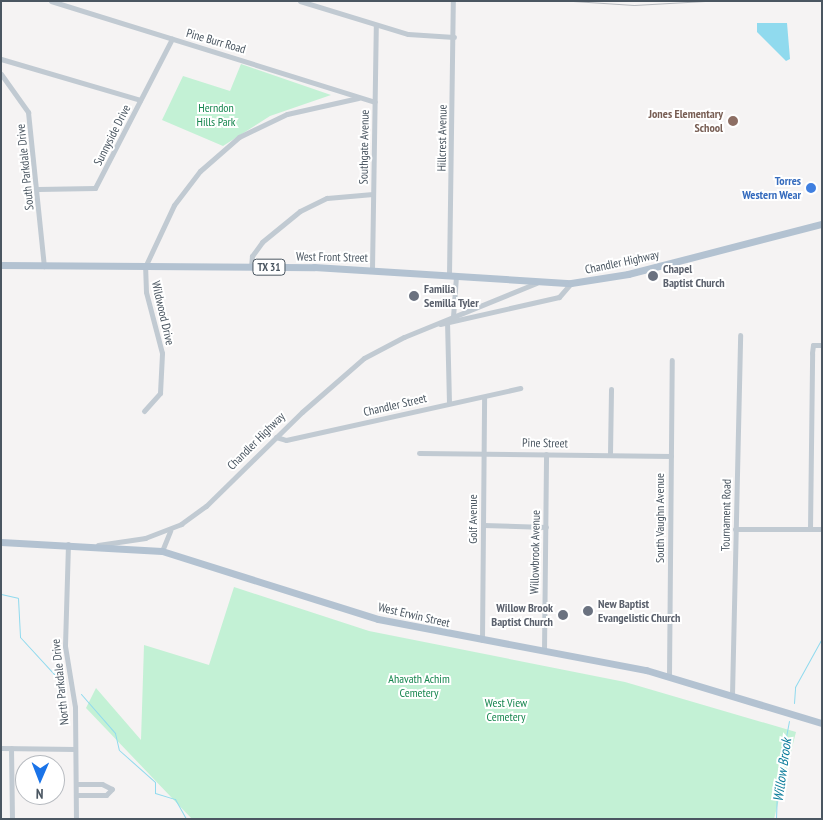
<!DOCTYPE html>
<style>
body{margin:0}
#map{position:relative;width:823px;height:820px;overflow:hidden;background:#f5f3f3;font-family:"PT Sans Narrow",sans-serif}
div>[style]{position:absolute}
.green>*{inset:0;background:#c3f1d5}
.water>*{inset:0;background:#90daee}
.stream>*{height:1px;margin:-0.5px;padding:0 0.5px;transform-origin:0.5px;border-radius:0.5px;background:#90daee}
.minor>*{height:5px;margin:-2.5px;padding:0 2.5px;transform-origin:2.5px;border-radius:2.5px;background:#c1cad2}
.major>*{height:7px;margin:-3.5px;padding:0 3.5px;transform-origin:3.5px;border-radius:3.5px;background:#b3c2d1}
.rail>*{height:1px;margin:-0.5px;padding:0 0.5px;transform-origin:0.5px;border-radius:0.5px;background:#b5b8bd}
.dots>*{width:14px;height:14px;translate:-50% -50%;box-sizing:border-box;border:2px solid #fff;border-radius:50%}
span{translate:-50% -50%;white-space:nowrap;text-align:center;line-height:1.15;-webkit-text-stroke:4px #fff;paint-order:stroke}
.shield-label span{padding:1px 4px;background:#fff;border:1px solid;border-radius:4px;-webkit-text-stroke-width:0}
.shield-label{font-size:11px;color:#4a5661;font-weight:700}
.street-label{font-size:12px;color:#4a5661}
.park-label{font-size:12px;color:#17864f}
.education-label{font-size:12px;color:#785e54;font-weight:700}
.right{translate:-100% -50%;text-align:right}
.shop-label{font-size:12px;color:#366cbe;font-weight:700}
.worship-label{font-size:12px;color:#5b616d;font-weight:700}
.left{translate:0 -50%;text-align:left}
.water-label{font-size:14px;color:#0c7c9b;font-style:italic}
.frame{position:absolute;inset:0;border:2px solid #4a5661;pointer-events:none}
.north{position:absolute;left:15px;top:755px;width:50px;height:50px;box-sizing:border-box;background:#fff;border:1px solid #b7bbc0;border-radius:50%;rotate:181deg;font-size:14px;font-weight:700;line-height:20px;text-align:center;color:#4a5661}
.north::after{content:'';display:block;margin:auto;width:18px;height:22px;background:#1a73e8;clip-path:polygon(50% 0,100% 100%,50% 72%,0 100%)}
</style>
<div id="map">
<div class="green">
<div style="clip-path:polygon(241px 64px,331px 95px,270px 116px,223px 146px,162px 120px,183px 76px,230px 91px)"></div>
<div style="clip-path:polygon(234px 587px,369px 631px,625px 682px,796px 732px,774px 819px,192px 819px,86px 708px,96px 688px,141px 740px,144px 645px,209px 665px)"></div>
</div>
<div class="water">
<div style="clip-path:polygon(757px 23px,787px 23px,790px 59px,786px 61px,757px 32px)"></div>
</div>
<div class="stream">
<div style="left:1px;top:594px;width:17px;rotate:13deg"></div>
<div style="left:18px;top:598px;width:39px;rotate:87deg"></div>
<div style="left:20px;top:637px;width:64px;rotate:47.5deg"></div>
<div style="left:81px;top:694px;width:52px;rotate:48.9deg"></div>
<div style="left:115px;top:733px;width:17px;rotate:77deg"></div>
<div style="left:119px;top:750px;width:48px;rotate:41.6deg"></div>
<div style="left:155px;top:782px;width:11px;rotate:90deg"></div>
<div style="left:155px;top:793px;width:21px;rotate:17deg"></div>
<div style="left:175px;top:799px;width:23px;rotate:61deg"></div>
<div style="left:794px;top:703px;width:16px;rotate:-86deg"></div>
<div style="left:795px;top:687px;width:56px;rotate:-61.1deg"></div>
<div style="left:776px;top:819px;width:34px;rotate:-88deg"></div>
<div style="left:777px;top:785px;width:65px;rotate:-79.4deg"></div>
</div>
<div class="minor">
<div style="left:51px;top:1px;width:339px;rotate:17.3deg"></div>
<div style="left:300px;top:1px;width:113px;rotate:17deg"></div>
<div style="left:408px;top:34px;width:46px;rotate:3.7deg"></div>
<div style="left:1px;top:59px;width:145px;rotate:16.4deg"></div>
<div style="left:1px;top:74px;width:47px;rotate:54.6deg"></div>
<div style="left:28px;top:112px;width:155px;rotate:84.1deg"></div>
<div style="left:38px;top:189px;width:57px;rotate:-1deg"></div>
<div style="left:95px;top:188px;width:168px;rotate:-62.7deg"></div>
<div style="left:251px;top:267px;width:11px;rotate:-85deg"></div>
<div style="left:252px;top:256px;width:17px;rotate:-54deg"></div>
<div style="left:262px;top:242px;width:49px;rotate:-39.2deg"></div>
<div style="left:300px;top:211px;width:30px;rotate:-26deg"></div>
<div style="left:327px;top:198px;width:46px;rotate:-5deg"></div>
<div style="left:372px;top:269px;width:244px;rotate:-89.1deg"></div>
<div style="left:449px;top:275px;width:274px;rotate:-89.2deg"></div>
<div style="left:453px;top:317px;width:41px;rotate:-85.8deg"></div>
<div style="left:447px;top:321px;width:82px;rotate:88.6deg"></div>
<div style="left:440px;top:324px;width:122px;rotate:-12.8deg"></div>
<div style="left:559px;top:297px;width:18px;rotate:-49deg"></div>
<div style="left:144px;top:411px;width:24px;rotate:-48deg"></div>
<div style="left:160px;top:393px;width:40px;rotate:-87.1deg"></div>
<div style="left:162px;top:353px;width:63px;rotate:-104.7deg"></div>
<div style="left:146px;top:292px;width:25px;rotate:-92deg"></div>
<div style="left:145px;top:267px;width:68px;rotate:-64.9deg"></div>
<div style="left:174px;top:205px;width:43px;rotate:-52.6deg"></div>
<div style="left:200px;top:171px;width:52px;rotate:-41.1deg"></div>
<div style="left:239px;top:137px;width:53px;rotate:-25.6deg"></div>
<div style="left:287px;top:114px;width:73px;rotate:-12.7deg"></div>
<div style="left:276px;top:437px;width:10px;rotate:17deg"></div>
<div style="left:286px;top:440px;width:240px;rotate:-12.5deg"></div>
<div style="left:419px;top:453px;width:252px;rotate:0.7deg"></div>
<div style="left:610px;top:454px;width:65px;rotate:-89.1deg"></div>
<div style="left:483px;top:525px;width:63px;rotate:1.8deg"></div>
<div style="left:735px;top:529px;width:87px"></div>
<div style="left:810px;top:529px;width:176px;rotate:-89.3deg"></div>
<div style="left:812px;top:353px;width:8px;rotate:-83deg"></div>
<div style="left:813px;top:345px;width:9px"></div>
<div style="left:68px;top:544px;width:102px;rotate:91.7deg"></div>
<div style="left:65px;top:646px;width:62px;rotate:80.7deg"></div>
<div style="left:75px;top:707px;width:112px;rotate:89.5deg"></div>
<div style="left:98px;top:545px;width:48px;rotate:-8.5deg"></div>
<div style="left:145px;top:538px;width:39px;rotate:-21deg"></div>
<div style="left:181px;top:524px;width:31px;rotate:-36deg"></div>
<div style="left:206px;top:506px;width:134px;rotate:-44.4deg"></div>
<div style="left:302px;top:412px;width:82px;rotate:-41.1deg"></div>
<div style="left:364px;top:358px;width:45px;rotate:-27.7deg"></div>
<div style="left:404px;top:337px;width:143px;rotate:-22.2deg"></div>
<div style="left:162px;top:551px;width:22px;rotate:-68deg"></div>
<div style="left:482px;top:640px;width:243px;rotate:-89.5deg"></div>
<div style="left:544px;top:651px;width:197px;rotate:-89.4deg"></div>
<div style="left:669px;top:676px;width:316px;rotate:-89.5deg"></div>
<div style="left:732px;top:695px;width:360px;rotate:-88.7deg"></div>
<div style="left:1px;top:748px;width:74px;rotate:0.8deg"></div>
<div style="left:11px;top:748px;width:71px;rotate:89.2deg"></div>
<div style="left:76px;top:784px;width:26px"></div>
<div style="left:102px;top:784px;width:11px;rotate:27deg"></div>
<div style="left:112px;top:789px;width:8px;rotate:135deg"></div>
<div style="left:106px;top:795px;width:30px;rotate:180deg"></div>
</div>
<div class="major">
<div style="left:1px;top:265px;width:313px;rotate:0.4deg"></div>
<div style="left:314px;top:267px;width:257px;rotate:3.6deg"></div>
<div style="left:571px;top:283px;width:58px;rotate:-9deg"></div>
<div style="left:628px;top:274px;width:200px;rotate:-14.5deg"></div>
<div style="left:1px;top:542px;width:161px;rotate:3.2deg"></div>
<div style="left:162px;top:551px;width:226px;rotate:17.5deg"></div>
<div style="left:378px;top:619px;width:273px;rotate:10.8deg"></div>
<div style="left:646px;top:670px;width:184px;rotate:16.8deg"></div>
</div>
<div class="rail">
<div style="left:573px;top:1px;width:61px;rotate:3.8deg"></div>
<div style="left:634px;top:5px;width:71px;rotate:-3.2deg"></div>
</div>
<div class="dots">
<div style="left:733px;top:121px;background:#8d6e63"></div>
<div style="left:811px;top:188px;background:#3f7fe0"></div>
<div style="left:653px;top:276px;background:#6b7280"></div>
<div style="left:414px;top:296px;background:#6b7280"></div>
<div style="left:588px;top:611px;background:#6b7280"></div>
<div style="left:563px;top:615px;background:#6b7280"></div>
</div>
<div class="shield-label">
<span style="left:269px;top:267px">TX 31</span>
</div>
<div class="street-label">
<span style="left:216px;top:41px;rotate:16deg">Pine Burr Road</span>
<span style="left:112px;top:135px;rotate:-63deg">Sunnyside Drive</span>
<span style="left:442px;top:138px;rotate:-89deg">Hillcrest Avenue</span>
<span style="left:364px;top:147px;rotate:-89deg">Southgate Avenue</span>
<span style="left:25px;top:167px;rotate:-96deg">South Parkdale Drive</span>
<span style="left:332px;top:257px;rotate:1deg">West Front Street</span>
<span style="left:622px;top:262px;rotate:-12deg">Chandler Highway</span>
<span style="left:163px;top:313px;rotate:77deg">Wildwood Drive</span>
<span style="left:395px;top:405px;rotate:-13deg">Chandler Street</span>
<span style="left:256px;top:441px;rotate:-45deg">Chandler Highway</span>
<span style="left:545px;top:443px;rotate:1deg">Pine Street</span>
<span style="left:726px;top:515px;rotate:-89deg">Tournament Road</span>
<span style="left:660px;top:518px;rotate:-90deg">South Vaughn Avenue</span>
<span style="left:473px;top:519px;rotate:-90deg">Golf Avenue</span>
<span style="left:535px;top:552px;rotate:-89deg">Willowbrook Avenue</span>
<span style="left:414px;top:615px;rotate:13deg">West Erwin Street</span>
<span style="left:60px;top:682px;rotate:-96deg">North Parkdale Drive</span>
</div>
<div class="park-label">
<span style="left:216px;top:115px">Herndon<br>Hills Park</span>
<span style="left:419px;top:686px">Ahavath Achim<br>Cemetery</span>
<span style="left:506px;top:710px">West View<br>Cemetery</span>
</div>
<div class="education-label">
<span class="right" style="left:723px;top:121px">Jones Elementary<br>School</span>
</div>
<div class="shop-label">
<span class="right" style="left:801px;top:188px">Torres<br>Western Wear</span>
</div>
<div class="worship-label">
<span class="left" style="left:663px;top:276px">Chapel<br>Baptist Church</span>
<span class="left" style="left:424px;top:296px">Familia<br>Semilla Tyler</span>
<span class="left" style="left:598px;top:611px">New Baptist<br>Evangelistic Church</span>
<span class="right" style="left:553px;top:615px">Willow Brook<br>Baptist Church</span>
</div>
<div class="water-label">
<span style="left:782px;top:770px;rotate:-82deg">Willow Brook</span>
</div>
<div class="frame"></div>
<div class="north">N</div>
</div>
